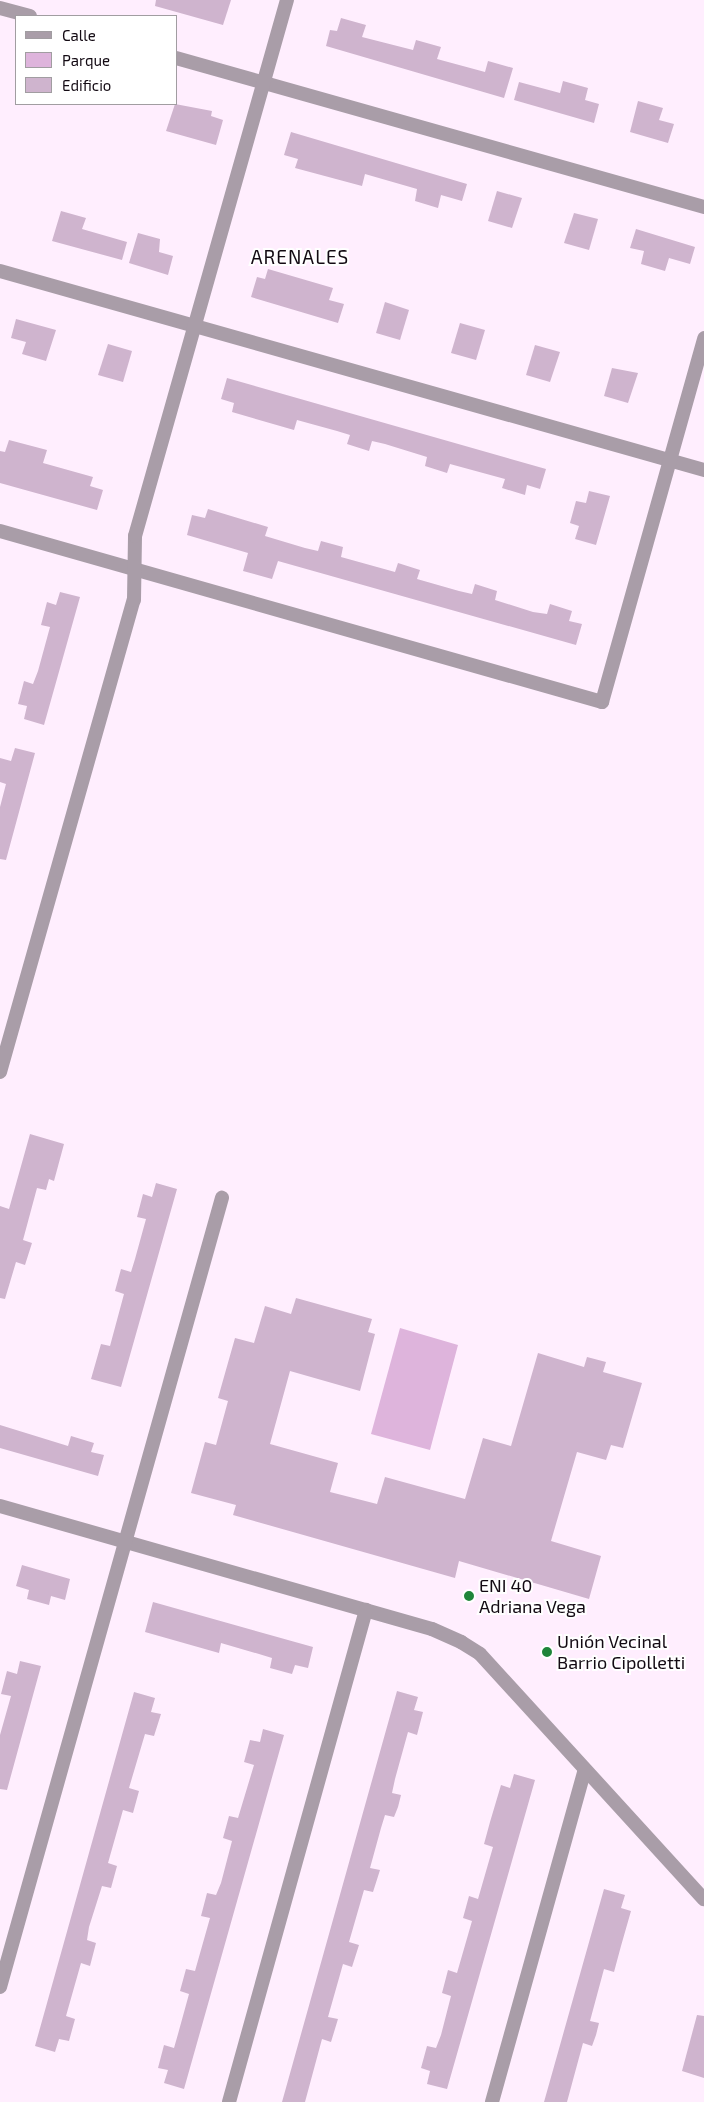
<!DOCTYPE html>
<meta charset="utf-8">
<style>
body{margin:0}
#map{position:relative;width:704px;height:2102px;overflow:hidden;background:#ffeefe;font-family:"Exo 2",sans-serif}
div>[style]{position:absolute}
.green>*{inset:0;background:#deb4dc}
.building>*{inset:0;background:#cfb4ce}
.minor>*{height:14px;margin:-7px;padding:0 7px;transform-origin:7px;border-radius:7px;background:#a99da8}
.dots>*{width:14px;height:14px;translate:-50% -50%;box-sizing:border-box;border:2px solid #fff;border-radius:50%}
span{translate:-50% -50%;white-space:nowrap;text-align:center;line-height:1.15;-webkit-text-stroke:4px #fff;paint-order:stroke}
.poi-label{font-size:18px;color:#130a13}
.left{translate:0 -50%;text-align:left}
.neighbourhood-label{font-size:19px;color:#130a13;letter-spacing:1px}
.legend{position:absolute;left:15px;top:15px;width:162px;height:90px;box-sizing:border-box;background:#fff;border:1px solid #a19da1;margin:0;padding:6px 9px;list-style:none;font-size:15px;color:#130a13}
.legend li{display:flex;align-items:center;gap:10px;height:25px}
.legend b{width:25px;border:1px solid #a19da1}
</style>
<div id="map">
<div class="green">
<div style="clip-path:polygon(400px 1328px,458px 1345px,430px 1450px,371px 1434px)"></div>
</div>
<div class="building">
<div style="clip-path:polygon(156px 0,231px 0,223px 25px,155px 6px)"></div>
<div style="clip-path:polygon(341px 18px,366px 25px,362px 37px,413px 50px,416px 40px,441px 47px,437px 59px,485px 72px,488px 61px,513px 68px,504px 98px,326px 46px,330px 30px,337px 31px)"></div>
<div style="clip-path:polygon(563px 81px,588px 88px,585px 100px,599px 104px,594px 123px,514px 100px,519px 82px,560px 93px)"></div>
<div style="clip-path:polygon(638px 101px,663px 108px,659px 120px,674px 124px,668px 143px,630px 132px)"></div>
<div style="clip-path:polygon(175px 104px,212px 111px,211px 116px,223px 120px,216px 145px,166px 131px)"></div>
<div style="clip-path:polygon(291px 132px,467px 184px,462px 201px,441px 195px,438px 208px,415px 201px,417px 189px,365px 174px,362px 186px,295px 168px,298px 159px,284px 155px)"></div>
<div style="clip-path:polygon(497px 191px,522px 198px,512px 228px,488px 221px)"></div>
<div style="clip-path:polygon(61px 211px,86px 218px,82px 229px,127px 242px,122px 260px,52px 241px)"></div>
<div style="clip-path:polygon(574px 213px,598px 219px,589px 250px,564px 243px)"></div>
<div style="clip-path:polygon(636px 229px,695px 247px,690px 264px,669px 258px,665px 271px,641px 264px,644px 251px,630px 248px)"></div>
<div style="clip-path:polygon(138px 233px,160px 239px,159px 252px,173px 256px,168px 275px,129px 263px)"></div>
<div style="clip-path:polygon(268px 269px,333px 288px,329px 300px,344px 304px,338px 323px,251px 297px,257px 277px,265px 279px)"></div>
<div style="clip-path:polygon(385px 302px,409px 310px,400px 340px,376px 333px)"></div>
<div style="clip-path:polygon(16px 319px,56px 330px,46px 361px,22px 354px,26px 342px,11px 338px)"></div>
<div style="clip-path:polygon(460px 323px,485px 330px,476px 360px,451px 353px)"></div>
<div style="clip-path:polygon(108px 344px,132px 351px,123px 382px,98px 375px)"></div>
<div style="clip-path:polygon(535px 345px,560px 352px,550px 382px,526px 375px)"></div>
<div style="clip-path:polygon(612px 368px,638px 373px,628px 403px,604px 396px)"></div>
<div style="clip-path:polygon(227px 378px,546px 469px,540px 489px,527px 485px,525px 495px,502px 488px,505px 479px,450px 464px,447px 473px,425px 466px,427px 457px,385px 444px,372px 441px,369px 451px,347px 444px,350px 435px,337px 431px,297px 420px,294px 430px,232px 412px,234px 403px,221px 399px)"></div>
<div style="clip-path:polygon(9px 440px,47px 450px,43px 463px,93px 477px,90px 486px,103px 490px,97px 510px,0 483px,0 451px,5px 452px)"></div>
<div style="clip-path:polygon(589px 491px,610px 496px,596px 545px,575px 539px,579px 526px,570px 523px,576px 501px,586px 503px)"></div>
<div style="clip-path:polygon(208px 509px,268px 527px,265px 536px,305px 548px,318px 551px,321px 541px,343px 547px,341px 557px,395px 572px,398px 563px,420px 570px,417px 579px,459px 591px,472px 594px,475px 584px,497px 591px,495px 600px,533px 612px,547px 614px,550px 604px,572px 611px,569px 621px,582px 624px,576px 645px,278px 561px,272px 579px,243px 571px,248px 553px,187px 535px,192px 515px,205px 518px)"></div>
<div style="clip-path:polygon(60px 592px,80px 597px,44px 725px,24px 719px,27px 706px,18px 704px,24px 681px,33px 684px,38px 671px,50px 627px,41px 625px,47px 602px,56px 605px)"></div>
<div style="clip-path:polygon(15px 748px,35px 753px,6px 860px,0 859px,0 807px,6px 784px,0 782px,0 758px,11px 761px)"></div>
<div style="clip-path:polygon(30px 1134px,64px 1144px,54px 1181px,49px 1179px,46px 1190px,37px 1188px,23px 1240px,32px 1243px,25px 1265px,16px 1262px,5px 1299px,0 1298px,0 1206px,9px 1209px)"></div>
<div style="clip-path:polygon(156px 1183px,177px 1189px,121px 1387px,91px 1379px,101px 1344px,110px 1346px,124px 1294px,115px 1291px,121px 1269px,131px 1272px,135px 1259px,146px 1219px,137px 1217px,143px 1194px,152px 1197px)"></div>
<div style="clip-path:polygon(296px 1298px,372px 1319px,368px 1332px,375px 1334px,360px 1391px,290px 1371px,270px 1444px,338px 1463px,330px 1492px,377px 1504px,385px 1477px,465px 1499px,483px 1438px,511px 1446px,538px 1353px,584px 1367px,587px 1357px,606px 1362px,603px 1372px,642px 1383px,623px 1448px,611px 1445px,606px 1460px,577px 1452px,551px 1541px,601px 1556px,589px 1599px,459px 1561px,455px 1578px,233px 1515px,236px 1505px,191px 1493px,205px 1442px,216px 1445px,228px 1401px,218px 1398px,235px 1338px,254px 1343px,265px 1306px,291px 1314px)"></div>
<div style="clip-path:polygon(0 1425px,68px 1446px,71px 1436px,94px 1443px,91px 1452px,104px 1455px,98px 1476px,0 1448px)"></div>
<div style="clip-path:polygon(22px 1565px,70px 1579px,65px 1600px,51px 1596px,49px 1605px,27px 1599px,29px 1590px,16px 1586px)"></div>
<div style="clip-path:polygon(153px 1602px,313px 1647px,308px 1668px,295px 1665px,292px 1674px,270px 1668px,272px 1658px,259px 1654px,221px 1643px,219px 1653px,145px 1632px)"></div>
<div style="clip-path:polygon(20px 1661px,41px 1666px,7px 1790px,0 1789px,0 1735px,11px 1696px,1px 1694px,7px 1671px,17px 1674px)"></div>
<div style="clip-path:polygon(397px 1691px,418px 1697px,414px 1710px,423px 1712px,417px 1735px,408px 1732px,395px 1779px,392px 1793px,401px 1795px,398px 1807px,394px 1817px,385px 1815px,381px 1828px,370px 1868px,380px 1870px,373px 1892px,364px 1890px,349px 1942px,359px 1945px,352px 1967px,343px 1964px,328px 2017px,338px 2019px,331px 2042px,322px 2039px,305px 2102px,282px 2102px)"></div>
<div style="clip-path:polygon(134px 1692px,155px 1698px,151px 1712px,161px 1714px,154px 1736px,145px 1734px,129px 1788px,139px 1791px,133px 1813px,123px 1810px,108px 1863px,117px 1866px,111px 1888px,102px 1886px,89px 1927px,87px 1940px,96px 1943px,90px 1966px,81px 1963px,66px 2016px,75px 2019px,69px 2041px,59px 2039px,55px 2052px,35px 2046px)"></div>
<div style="clip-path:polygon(263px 1729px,284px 1735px,184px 2089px,164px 2083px,168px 2070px,158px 2068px,164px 2045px,174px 2048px,178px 2034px,189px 1994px,180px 1991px,186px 1969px,195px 1971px,210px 1918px,201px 1916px,207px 1893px,216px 1895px,221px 1883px,232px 1841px,223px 1838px,229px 1816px,238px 1818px,254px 1765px,244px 1762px,250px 1740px,260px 1742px)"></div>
<div style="clip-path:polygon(514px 1774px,535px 1780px,447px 2089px,427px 2084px,430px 2071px,421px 2068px,427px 2046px,436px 2048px,441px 2035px,451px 1996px,442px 1993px,448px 1970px,457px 1973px,472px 1921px,463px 1918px,469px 1896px,478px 1899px,493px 1847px,484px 1844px,490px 1822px,501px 1785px,510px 1788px)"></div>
<div style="clip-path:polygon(604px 1889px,625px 1895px,621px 1908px,631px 1911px,621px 1946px,614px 1972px,604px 1969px,590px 2021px,599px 2023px,596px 2035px,592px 2046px,583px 2043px,567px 2102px,544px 2102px)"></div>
<div style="clip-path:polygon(697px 2015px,704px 2016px,704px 2078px,682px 2071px)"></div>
</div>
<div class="minor">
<div style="left:0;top:8px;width:31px;rotate:15deg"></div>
<div style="left:176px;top:58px;width:549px;rotate:15.76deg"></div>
<div style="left:0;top:271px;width:732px;rotate:15.78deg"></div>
<div style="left:0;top:531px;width:626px;rotate:15.86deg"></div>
<div style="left:602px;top:702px;width:378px;rotate:-74.3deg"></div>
<div style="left:0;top:1072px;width:491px;rotate:-74.2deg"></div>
<div style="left:134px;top:600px;width:64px;rotate:-89.1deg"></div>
<div style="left:135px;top:536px;width:557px;rotate:-74.17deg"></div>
<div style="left:0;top:1506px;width:449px;rotate:15.9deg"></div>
<div style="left:432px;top:1629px;width:32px;rotate:24deg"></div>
<div style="left:461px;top:1642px;width:22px;rotate:32deg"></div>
<div style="left:480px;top:1654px;width:332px;rotate:47.6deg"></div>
<div style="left:0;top:1987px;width:820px;rotate:-74.29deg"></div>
<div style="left:229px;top:2102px;width:511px;rotate:-74.44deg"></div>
<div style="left:492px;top:2102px;width:345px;rotate:-74.4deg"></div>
</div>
<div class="dots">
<div style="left:469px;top:1596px;background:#1f853a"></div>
<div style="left:547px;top:1652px;background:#1f853a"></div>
</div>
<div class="poi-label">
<span class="left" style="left:479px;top:1596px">ENI 40<br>Adriana Vega</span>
<span class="left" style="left:557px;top:1652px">Unión Vecinal<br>Barrio Cipolletti</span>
</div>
<div class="neighbourhood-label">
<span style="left:300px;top:257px">ARENALES</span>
</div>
<ul class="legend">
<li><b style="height:6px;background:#a99da8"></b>Calle</li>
<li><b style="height:14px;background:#deb4dc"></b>Parque</li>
<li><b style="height:14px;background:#cfb4ce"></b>Edificio</li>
</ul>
</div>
